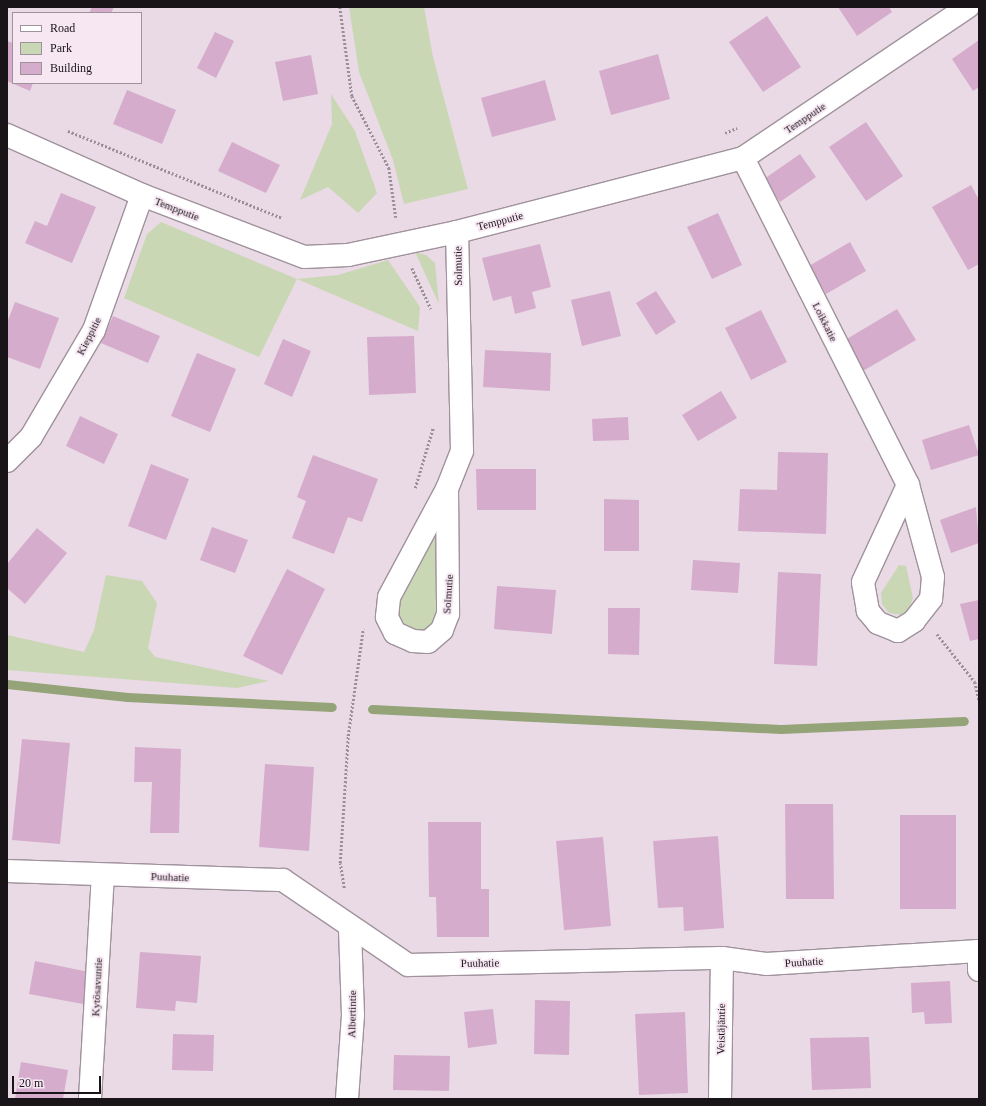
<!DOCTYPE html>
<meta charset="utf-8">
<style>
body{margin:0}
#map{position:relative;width:986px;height:1106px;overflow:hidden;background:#e9dae5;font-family:Georgia,serif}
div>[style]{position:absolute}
.green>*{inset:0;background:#cad7b5}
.stream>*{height:9px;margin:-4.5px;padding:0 4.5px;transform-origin:4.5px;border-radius:4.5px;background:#94a478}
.building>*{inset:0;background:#d6accc}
.path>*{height:2.5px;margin-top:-1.25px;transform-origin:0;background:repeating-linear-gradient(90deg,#9a8e97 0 2px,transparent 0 4px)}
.roads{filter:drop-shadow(1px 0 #a0929c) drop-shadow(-1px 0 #a0929c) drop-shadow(0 1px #a0929c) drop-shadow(0 -1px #a0929c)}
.minor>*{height:22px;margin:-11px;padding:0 11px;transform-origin:11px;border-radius:11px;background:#fff}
span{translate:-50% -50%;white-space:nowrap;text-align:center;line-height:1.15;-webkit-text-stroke:3.5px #f7e7f3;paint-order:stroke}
.street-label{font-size:11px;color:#191418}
.frame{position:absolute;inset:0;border:8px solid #191418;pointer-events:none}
.legend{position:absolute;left:12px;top:12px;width:130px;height:72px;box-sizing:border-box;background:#f7e7f3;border:1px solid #9e939b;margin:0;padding:5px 7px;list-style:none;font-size:12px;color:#191418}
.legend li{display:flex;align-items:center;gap:8px;height:20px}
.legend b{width:20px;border:1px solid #9e939b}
.scale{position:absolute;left:12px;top:1076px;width:89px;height:18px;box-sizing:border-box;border:2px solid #191418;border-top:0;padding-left:5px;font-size:12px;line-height:14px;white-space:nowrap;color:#191418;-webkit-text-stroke:3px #f7e7f3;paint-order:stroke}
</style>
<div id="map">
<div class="green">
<div style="clip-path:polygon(349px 7px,424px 7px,433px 57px,468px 189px,404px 204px,393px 160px,359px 72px)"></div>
<div style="clip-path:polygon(331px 94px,355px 131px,377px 193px,358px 213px,328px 187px,300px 200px,332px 124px)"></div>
<div style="clip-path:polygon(161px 222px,297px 279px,338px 275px,388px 260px,420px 307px,418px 331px,297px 279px,259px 357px,124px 298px,147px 234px)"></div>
<div style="clip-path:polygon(415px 252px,426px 255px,435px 263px,439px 304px)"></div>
<div style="clip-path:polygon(439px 515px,442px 605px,434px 628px,417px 631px,404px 628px,393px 617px,394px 601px)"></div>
<div style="clip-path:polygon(899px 565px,906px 566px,913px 598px,909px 610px,902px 615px,889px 613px,882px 604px,881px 593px)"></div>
<div style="clip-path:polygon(106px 575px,142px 581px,157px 603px,148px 648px,155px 657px,269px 681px,237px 688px,7px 670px,7px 635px,84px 652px,94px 630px)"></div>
</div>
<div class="stream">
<div style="left:7px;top:684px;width:121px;rotate:6.2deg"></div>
<div style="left:127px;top:697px;width:205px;rotate:2.8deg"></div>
<div style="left:372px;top:709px;width:409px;rotate:2.8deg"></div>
<div style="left:781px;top:729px;width:183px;rotate:-2.5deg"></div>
</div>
<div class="building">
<div style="clip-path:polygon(92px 7px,114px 7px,111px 13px,89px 13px)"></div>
<div style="clip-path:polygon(838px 7px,889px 7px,892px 12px,857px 36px)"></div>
<div style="clip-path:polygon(767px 16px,801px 67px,763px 92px,729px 42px)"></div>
<div style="clip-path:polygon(215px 32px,234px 41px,216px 78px,197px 68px)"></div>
<div style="clip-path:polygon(979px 40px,979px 87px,973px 91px,952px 59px)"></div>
<div style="clip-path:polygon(7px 41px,13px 43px,13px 83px,33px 83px,30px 91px,7px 81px)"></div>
<div style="clip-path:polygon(658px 54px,670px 99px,611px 115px,599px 71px)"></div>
<div style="clip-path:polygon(311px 55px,318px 94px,283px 101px,275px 62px)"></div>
<div style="clip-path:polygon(545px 80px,556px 120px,492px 137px,481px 98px)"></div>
<div style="clip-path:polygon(127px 90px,176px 110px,162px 144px,113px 124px)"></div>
<div style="clip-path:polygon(866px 122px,903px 176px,866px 201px,829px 147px)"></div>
<div style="clip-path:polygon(232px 142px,280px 165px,266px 193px,218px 171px)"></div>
<div style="clip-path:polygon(800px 154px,816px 177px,780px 202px,764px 179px)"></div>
<div style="clip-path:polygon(971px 185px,979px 200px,979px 264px,968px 270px,932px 207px)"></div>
<div style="clip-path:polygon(61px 193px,96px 207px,72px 263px,25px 243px,35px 221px,47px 226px)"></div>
<div style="clip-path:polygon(718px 213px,742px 265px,712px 279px,687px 227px)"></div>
<div style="clip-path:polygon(850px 242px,866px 271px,826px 294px,809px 266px)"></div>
<div style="clip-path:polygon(540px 244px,551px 287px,532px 292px,536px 308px,515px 314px,511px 296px,493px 301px,482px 258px)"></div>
<div style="clip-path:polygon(610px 291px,621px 336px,582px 346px,571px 300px)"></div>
<div style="clip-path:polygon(656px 291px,676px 322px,656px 335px,636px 303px)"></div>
<div style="clip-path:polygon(15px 302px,59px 318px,40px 369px,7px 357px,7px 323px)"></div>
<div style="clip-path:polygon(897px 309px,916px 340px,863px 371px,845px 340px)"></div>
<div style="clip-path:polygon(761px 310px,787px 362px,751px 380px,725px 328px)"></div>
<div style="clip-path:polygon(113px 316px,160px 336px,148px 363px,101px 343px)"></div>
<div style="clip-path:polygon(414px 336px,416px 393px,369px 395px,367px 337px)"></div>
<div style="clip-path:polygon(283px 339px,311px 351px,292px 397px,264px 384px)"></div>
<div style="clip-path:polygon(485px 350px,551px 353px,550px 391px,483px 387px)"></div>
<div style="clip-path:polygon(197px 353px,236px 369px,210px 432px,171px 416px)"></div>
<div style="clip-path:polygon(721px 391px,737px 418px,698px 441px,682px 415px)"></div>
<div style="clip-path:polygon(80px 416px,118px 434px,104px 464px,66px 446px)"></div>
<div style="clip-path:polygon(628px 417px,629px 440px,593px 441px,592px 419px)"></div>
<div style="clip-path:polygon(969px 425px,979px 455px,931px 470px,922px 440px)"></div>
<div style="clip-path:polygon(778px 452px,828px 453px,826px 534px,738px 531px,740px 489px,777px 490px)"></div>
<div style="clip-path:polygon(313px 455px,378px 479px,362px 522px,348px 517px,334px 554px,292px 538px,306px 501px,297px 497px)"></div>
<div style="clip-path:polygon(151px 464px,189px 479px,166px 540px,128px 526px)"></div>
<div style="clip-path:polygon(476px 469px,536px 469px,536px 510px,477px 510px)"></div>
<div style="clip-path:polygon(604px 499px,639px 500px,639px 551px,604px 551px)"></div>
<div style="clip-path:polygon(976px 507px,979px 543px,951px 553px,940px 520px)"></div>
<div style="clip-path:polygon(212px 527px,248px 540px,235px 573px,200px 560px)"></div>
<div style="clip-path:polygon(37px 528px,67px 553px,25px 604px,7px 588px,7px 564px)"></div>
<div style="clip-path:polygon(693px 560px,740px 563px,738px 593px,691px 590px)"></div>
<div style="clip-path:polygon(287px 569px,325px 589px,282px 675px,243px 656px)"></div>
<div style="clip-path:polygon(778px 572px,821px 574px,817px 666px,774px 664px)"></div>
<div style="clip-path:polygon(497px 586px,556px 590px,552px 634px,494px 629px)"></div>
<div style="clip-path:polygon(979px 600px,979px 639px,970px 641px,960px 604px)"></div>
<div style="clip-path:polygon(608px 608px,640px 608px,639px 655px,608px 654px)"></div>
<div style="clip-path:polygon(22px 739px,70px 743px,60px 844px,12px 840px)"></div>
<div style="clip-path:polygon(135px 747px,181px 749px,179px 833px,150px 833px,152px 782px,134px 782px)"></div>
<div style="clip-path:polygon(265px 764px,314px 767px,309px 851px,259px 847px)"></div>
<div style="clip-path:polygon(785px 804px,833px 804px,834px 899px,786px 899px)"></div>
<div style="clip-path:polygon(900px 815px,956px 815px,956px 909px,900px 909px)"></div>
<div style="clip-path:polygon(428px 822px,481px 822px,481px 889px,489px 889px,489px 937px,437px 937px,436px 897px,429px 897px)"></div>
<div style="clip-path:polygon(718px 836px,724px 928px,684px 931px,683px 907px,658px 908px,653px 841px)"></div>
<div style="clip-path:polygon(603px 837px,611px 926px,564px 930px,556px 841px)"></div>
<div style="clip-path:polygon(140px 952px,201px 956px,197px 1003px,176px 1001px,175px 1011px,136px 1008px)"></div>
<div style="clip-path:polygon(35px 961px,89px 972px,83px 1004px,29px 994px)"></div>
<div style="clip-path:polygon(950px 981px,952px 1023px,925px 1024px,924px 1012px,912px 1013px,911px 983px)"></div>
<div style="clip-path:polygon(535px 1000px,570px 1001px,569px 1055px,534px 1054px)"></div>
<div style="clip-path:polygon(493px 1009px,497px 1044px,468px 1048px,464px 1012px)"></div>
<div style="clip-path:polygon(685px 1012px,688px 1093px,639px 1095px,635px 1014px)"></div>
<div style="clip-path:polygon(173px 1034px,214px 1035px,213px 1071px,172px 1070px)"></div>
<div style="clip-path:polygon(869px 1037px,871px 1088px,812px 1090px,810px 1038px)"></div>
<div style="clip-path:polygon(394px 1055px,450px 1056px,449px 1091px,393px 1090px)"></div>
<div style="clip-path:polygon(21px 1062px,68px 1070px,63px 1099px,15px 1099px)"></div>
</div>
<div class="path">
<div style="left:340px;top:7px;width:90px;rotate:82.3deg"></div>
<div style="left:352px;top:96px;width:81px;rotate:62.8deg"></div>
<div style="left:389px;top:168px;width:50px;rotate:82deg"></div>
<div style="left:68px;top:131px;width:231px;rotate:22.1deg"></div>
<div style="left:725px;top:133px;width:13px;rotate:-23deg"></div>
<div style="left:412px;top:268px;width:45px;rotate:65.1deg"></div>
<div style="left:415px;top:488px;width:63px;rotate:-73.3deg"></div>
<div style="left:937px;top:634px;width:61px;rotate:51.6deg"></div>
<div style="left:975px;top:682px;width:18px;rotate:77deg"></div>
<div style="left:344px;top:888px;width:25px;rotate:-99deg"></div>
<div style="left:340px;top:863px;width:127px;rotate:-86.4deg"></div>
<div style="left:348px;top:736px;width:108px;rotate:-82deg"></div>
</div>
<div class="roads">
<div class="minor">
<div style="left:7px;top:135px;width:148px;rotate:24deg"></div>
<div style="left:142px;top:195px;width:173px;rotate:20.9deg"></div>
<div style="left:304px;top:257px;width:44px;rotate:-2.6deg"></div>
<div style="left:348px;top:255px;width:111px;rotate:-11.9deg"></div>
<div style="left:457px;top:232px;width:295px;rotate:-14.5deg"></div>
<div style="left:743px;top:158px;width:271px;rotate:-33.9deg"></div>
<div style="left:743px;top:158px;width:366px;rotate:63.2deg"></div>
<div style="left:908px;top:485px;width:95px;rotate:74.8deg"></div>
<div style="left:933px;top:577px;width:22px;rotate:95deg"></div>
<div style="left:931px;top:599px;width:28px;rotate:128deg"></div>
<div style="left:914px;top:621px;width:19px;rotate:148deg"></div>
<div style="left:898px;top:631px;width:22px;rotate:-158deg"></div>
<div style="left:878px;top:623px;width:16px;rotate:-130deg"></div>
<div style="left:868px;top:611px;width:29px;rotate:-100deg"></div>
<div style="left:863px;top:582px;width:107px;rotate:-65.1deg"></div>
<div style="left:7px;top:461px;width:34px;rotate:-45deg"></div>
<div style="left:31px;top:437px;width:124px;rotate:-59.5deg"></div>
<div style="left:94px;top:330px;width:143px;rotate:-70.4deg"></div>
<div style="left:447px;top:489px;width:125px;rotate:89.5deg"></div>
<div style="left:448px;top:614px;width:17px;rotate:111deg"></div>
<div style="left:442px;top:630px;width:18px;rotate:139deg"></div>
<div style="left:428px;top:642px;width:15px;rotate:-176deg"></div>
<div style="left:413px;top:641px;width:20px;rotate:-156deg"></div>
<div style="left:395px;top:633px;width:18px;rotate:-117deg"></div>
<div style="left:387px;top:617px;width:20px;rotate:-84deg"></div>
<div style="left:389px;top:597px;width:123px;rotate:-61.8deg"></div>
<div style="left:447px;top:489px;width:41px;rotate:-68.5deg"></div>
<div style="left:462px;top:451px;width:219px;rotate:-91.3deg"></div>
<div style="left:7px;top:871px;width:276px;rotate:1.9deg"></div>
<div style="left:283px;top:880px;width:151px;rotate:34.2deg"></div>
<div style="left:408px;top:965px;width:314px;rotate:-1.3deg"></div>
<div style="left:722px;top:958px;width:44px;rotate:7.8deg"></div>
<div style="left:766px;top:964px;width:213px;rotate:-3.5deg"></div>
<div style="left:979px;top:951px;width:19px;rotate:90deg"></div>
<div style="left:90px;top:1099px;width:224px;rotate:-86.7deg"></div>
<div style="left:347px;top:1099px;width:84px;rotate:-85.9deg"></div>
<div style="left:353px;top:1015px;width:87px;rotate:-92deg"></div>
<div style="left:720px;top:1099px;width:141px;rotate:-89.2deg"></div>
</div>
</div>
<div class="street-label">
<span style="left:805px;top:118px;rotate:-34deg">Tempputie</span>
<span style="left:177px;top:209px;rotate:21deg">Tempputie</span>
<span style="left:500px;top:221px;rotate:-15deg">Tempputie</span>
<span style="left:458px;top:266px;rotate:-91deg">Solmutie</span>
<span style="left:825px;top:322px;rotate:63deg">Loikkatie</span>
<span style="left:89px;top:336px;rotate:-63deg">Kieppitie</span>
<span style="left:448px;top:594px;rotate:-86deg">Solmutie</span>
<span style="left:170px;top:877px;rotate:2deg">Puuhatie</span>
<span style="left:804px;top:962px;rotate:-4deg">Puuhatie</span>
<span style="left:480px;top:963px;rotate:-1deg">Puuhatie</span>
<span style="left:97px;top:987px;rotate:-87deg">Kytösavuntie</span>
<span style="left:352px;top:1014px;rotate:-89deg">Albertintie</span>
<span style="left:721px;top:1029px;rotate:-89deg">Veistäjäntie</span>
</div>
<div class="frame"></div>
<ul class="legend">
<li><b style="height:5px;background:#fff"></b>Road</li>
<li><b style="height:11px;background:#cad7b5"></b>Park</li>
<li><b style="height:11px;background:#d6accc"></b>Building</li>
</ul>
<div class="scale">20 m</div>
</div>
